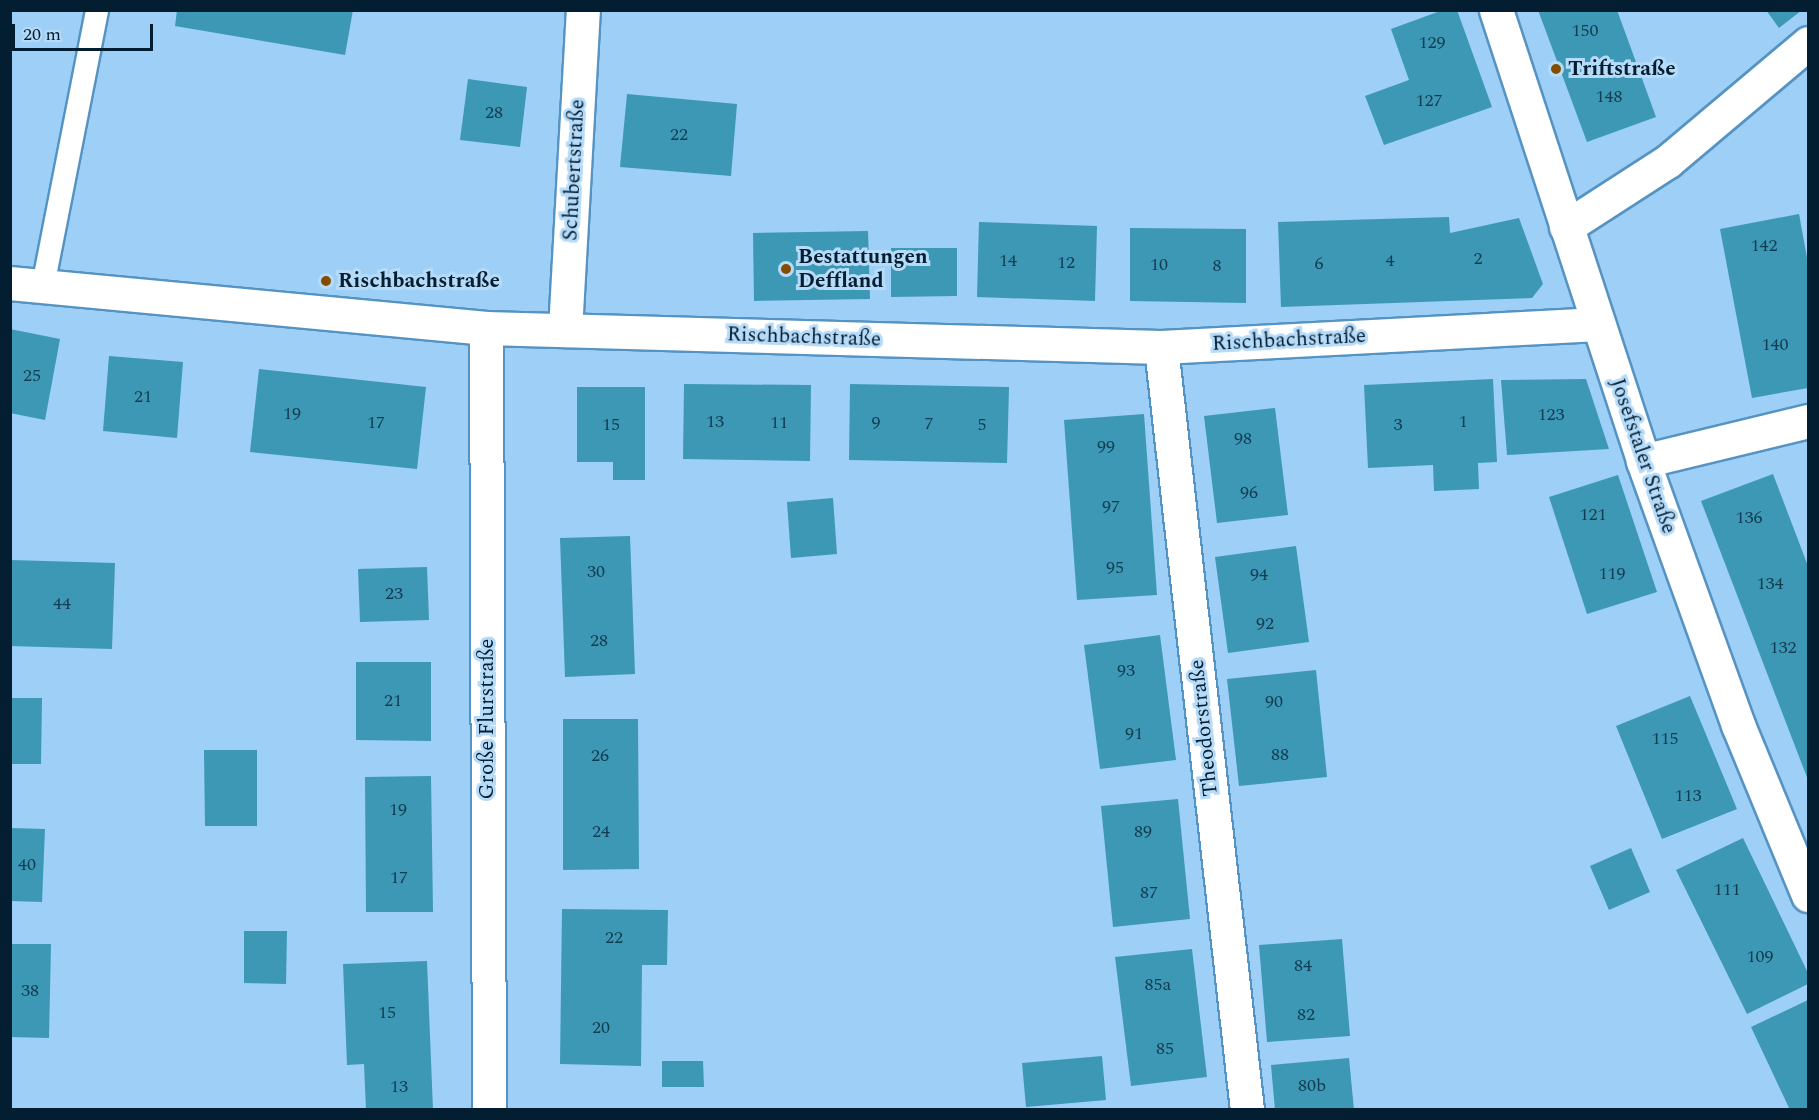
<!DOCTYPE html>
<meta charset="utf-8">
<style>
body{margin:0}
#map{position:relative;width:1819px;height:1120px;overflow:hidden;background:#9dcff7;font-family:Spectral,serif}
div>[style]{position:absolute}
.building>*{inset:0;background:#3d98b5}
.roads{filter:drop-shadow(2px 0 #5593c2) drop-shadow(-2px 0 #5593c2) drop-shadow(0 2px #5593c2) drop-shadow(0 -2px #5593c2)}
.lane>*{height:22px;margin:-11px;padding:0 11px;transform-origin:11px;border-radius:11px;background:#fff}
.street>*{height:33px;margin:-16.5px;padding:0 16.5px;transform-origin:16.5px;border-radius:16.5px;background:#fff}
.secondary>*{height:33px;margin:-16.5px;padding:0 16.5px;transform-origin:16.5px;border-radius:16.5px;background:#fff}
.dots>*{width:16px;height:16px;translate:-50% -50%;box-sizing:border-box;border:3px solid #b6dbf9;border-radius:50%}
span{translate:-50% -50%;white-space:nowrap;text-align:center;line-height:1.15;-webkit-text-stroke:6px #b6dbf9;paint-order:stroke}
.number-label{font-size:18px;color:#123c52}
.number-label span{-webkit-text-stroke-width:0}
.poi-label{font-size:21px;color:#041e31;font-weight:700}
.left{translate:0 -50%;text-align:left}
.street-label{font-size:21px;color:#041e31}
.frame{position:absolute;inset:0;border:12px solid #041e31;pointer-events:none}
.scale{position:absolute;left:12px;top:24px;width:141px;height:27px;box-sizing:border-box;border:3px solid #041e31;border-top:0;padding-left:8px;font-size:18px;line-height:21px;white-space:nowrap;color:#041e31;-webkit-text-stroke:4px #b6dbf9;paint-order:stroke}
</style>
<div id="map">
<div class="building">
<div style="clip-path:polygon(177px 10px,353px 10px,345px 55px,175px 26px)"></div>
<div style="clip-path:polygon(1443px 10px,1457px 10px,1492px 107px,1384px 145px,1365px 96px,1409px 80px,1391px 29px)"></div>
<div style="clip-path:polygon(1538px 10px,1617px 10px,1656px 117px,1587px 142px)"></div>
<div style="clip-path:polygon(1766px 10px,1802px 10px,1779px 28px)"></div>
<div style="clip-path:polygon(468px 79px,527px 87px,520px 147px,460px 140px)"></div>
<div style="clip-path:polygon(627px 94px,737px 104px,731px 176px,620px 167px)"></div>
<div style="clip-path:polygon(1799px 214px,1808px 263px,1808px 388px,1752px 398px,1720px 229px)"></div>
<div style="clip-path:polygon(1449px 217px,1450px 233px,1519px 218px,1543px 284px,1532px 298px,1281px 307px,1278px 222px)"></div>
<div style="clip-path:polygon(979px 222px,1097px 226px,1095px 301px,977px 297px)"></div>
<div style="clip-path:polygon(1130px 228px,1246px 229px,1246px 303px,1130px 301px)"></div>
<div style="clip-path:polygon(868px 231px,870px 299px,754px 301px,753px 233px)"></div>
<div style="clip-path:polygon(891px 248px,957px 248px,957px 296px,891px 297px)"></div>
<div style="clip-path:polygon(10px 329px,60px 339px,45px 420px,10px 413px)"></div>
<div style="clip-path:polygon(109px 356px,183px 362px,177px 438px,103px 431px)"></div>
<div style="clip-path:polygon(259px 369px,426px 387px,417px 469px,250px 452px)"></div>
<div style="clip-path:polygon(1493px 379px,1497px 462px,1478px 463px,1479px 489px,1434px 491px,1433px 465px,1368px 468px,1364px 385px)"></div>
<div style="clip-path:polygon(1586px 379px,1609px 449px,1507px 455px,1501px 380px)"></div>
<div style="clip-path:polygon(684px 384px,811px 385px,810px 461px,683px 459px)"></div>
<div style="clip-path:polygon(850px 384px,1009px 387px,1007px 463px,849px 460px)"></div>
<div style="clip-path:polygon(577px 387px,645px 387px,645px 480px,613px 480px,613px 462px,577px 462px)"></div>
<div style="clip-path:polygon(1275px 408px,1288px 515px,1217px 523px,1204px 416px)"></div>
<div style="clip-path:polygon(1144px 414px,1157px 595px,1077px 600px,1064px 420px)"></div>
<div style="clip-path:polygon(1773px 474px,1808px 566px,1808px 780px,1701px 501px)"></div>
<div style="clip-path:polygon(1618px 475px,1657px 592px,1587px 614px,1549px 497px)"></div>
<div style="clip-path:polygon(833px 498px,837px 554px,791px 558px,787px 502px)"></div>
<div style="clip-path:polygon(630px 536px,635px 674px,565px 677px,560px 538px)"></div>
<div style="clip-path:polygon(1296px 546px,1309px 642px,1228px 653px,1215px 557px)"></div>
<div style="clip-path:polygon(10px 560px,115px 563px,112px 649px,10px 646px)"></div>
<div style="clip-path:polygon(427px 567px,429px 620px,360px 622px,358px 569px)"></div>
<div style="clip-path:polygon(1160px 635px,1176px 760px,1100px 769px,1084px 645px)"></div>
<div style="clip-path:polygon(356px 662px,431px 662px,431px 741px,356px 740px)"></div>
<div style="clip-path:polygon(1316px 670px,1327px 777px,1239px 786px,1227px 679px)"></div>
<div style="clip-path:polygon(1690px 696px,1737px 809px,1662px 839px,1616px 726px)"></div>
<div style="clip-path:polygon(10px 698px,42px 698px,41px 764px,10px 764px)"></div>
<div style="clip-path:polygon(563px 719px,638px 719px,639px 869px,563px 870px)"></div>
<div style="clip-path:polygon(204px 750px,257px 750px,257px 826px,205px 826px)"></div>
<div style="clip-path:polygon(431px 776px,433px 912px,366px 912px,365px 777px)"></div>
<div style="clip-path:polygon(1178px 799px,1190px 919px,1113px 927px,1101px 806px)"></div>
<div style="clip-path:polygon(10px 828px,45px 829px,42px 902px,10px 901px)"></div>
<div style="clip-path:polygon(1743px 838px,1808px 973px,1808px 984px,1747px 1014px,1676px 870px)"></div>
<div style="clip-path:polygon(1631px 848px,1650px 892px,1609px 910px,1590px 866px)"></div>
<div style="clip-path:polygon(562px 909px,668px 910px,667px 965px,642px 965px,641px 1066px,560px 1064px)"></div>
<div style="clip-path:polygon(244px 931px,287px 931px,286px 984px,244px 983px)"></div>
<div style="clip-path:polygon(1342px 939px,1350px 1036px,1267px 1042px,1259px 945px)"></div>
<div style="clip-path:polygon(10px 944px,51px 944px,49px 1038px,10px 1037px)"></div>
<div style="clip-path:polygon(1192px 949px,1207px 1077px,1131px 1086px,1115px 957px)"></div>
<div style="clip-path:polygon(427px 961px,433px 1110px,366px 1110px,364px 1064px,347px 1065px,343px 964px)"></div>
<div style="clip-path:polygon(1808px 1000px,1808px 1110px,1790px 1110px,1751px 1027px)"></div>
<div style="clip-path:polygon(1102px 1056px,1106px 1100px,1026px 1107px,1022px 1063px)"></div>
<div style="clip-path:polygon(1349px 1058px,1354px 1110px,1275px 1110px,1271px 1065px)"></div>
<div style="clip-path:polygon(662px 1061px,703px 1061px,704px 1087px,662px 1087px)"></div>
</div>
<div class="roads">
<div class="lane">
<div style="left:43px;top:286px;width:281px;rotate:-78.9deg"></div>
</div>
<div class="street">
<div style="left:1566px;top:227px;width:121px;rotate:-32.9deg"></div>
<div style="left:1668px;top:161px;width:183px;rotate:-40.1deg"></div>
<div style="left:486px;top:328px;width:782px;rotate:89.78deg"></div>
<div style="left:565px;top:330px;width:321px;rotate:-86.8deg"></div>
<div style="left:1161px;top:347px;width:768px;rotate:83.57deg"></div>
<div style="left:1643px;top:461px;width:170px;rotate:-13.6deg"></div>
</div>
<div class="secondary">
<div style="left:1496px;top:10px;width:474px;rotate:71.9deg"></div>
<div style="left:1643px;top:461px;width:281px;rotate:70.2deg"></div>
<div style="left:1738px;top:725px;width:184px;rotate:67.6deg"></div>
<div style="left:10px;top:283px;width:478px;rotate:5.4deg"></div>
<div style="left:486px;top:328px;width:675px;rotate:1.61deg"></div>
<div style="left:1161px;top:347px;width:438px;rotate:-3deg"></div>
</div>
</div>
<div class="dots">
<div style="left:1556px;top:69px;background:#854c00"></div>
<div style="left:786px;top:269px;background:#854c00"></div>
<div style="left:326px;top:281px;background:#854c00"></div>
</div>
<div class="number-label">
<span style="left:1585px;top:31px">150</span>
<span style="left:1432px;top:43px">129</span>
<span style="left:1609px;top:97px">148</span>
<span style="left:1429px;top:101px">127</span>
<span style="left:494px;top:113px">28</span>
<span style="left:679px;top:135px">22</span>
<span style="left:1764px;top:246px">142</span>
<span style="left:1478px;top:259px">2</span>
<span style="left:1008px;top:261px">14</span>
<span style="left:1390px;top:261px">4</span>
<span style="left:1066px;top:263px">12</span>
<span style="left:1319px;top:264px">6</span>
<span style="left:1159px;top:265px">10</span>
<span style="left:1217px;top:266px">8</span>
<span style="left:1775px;top:345px">140</span>
<span style="left:32px;top:376px">25</span>
<span style="left:143px;top:397px">21</span>
<span style="left:292px;top:414px">19</span>
<span style="left:1551px;top:415px">123</span>
<span style="left:715px;top:422px">13</span>
<span style="left:1463px;top:422px">1</span>
<span style="left:376px;top:423px">17</span>
<span style="left:779px;top:423px">11</span>
<span style="left:876px;top:423px">9</span>
<span style="left:929px;top:424px">7</span>
<span style="left:611px;top:425px">15</span>
<span style="left:982px;top:425px">5</span>
<span style="left:1398px;top:425px">3</span>
<span style="left:1243px;top:439px">98</span>
<span style="left:1106px;top:447px">99</span>
<span style="left:1249px;top:493px">96</span>
<span style="left:1111px;top:507px">97</span>
<span style="left:1593px;top:515px">121</span>
<span style="left:1749px;top:518px">136</span>
<span style="left:1115px;top:568px">95</span>
<span style="left:596px;top:572px">30</span>
<span style="left:1612px;top:574px">119</span>
<span style="left:1259px;top:575px">94</span>
<span style="left:1770px;top:584px">134</span>
<span style="left:394px;top:594px">23</span>
<span style="left:62px;top:604px">44</span>
<span style="left:1265px;top:624px">92</span>
<span style="left:599px;top:641px">28</span>
<span style="left:1783px;top:648px">132</span>
<span style="left:1126px;top:671px">93</span>
<span style="left:393px;top:701px">21</span>
<span style="left:1274px;top:702px">90</span>
<span style="left:1134px;top:734px">91</span>
<span style="left:1665px;top:739px">115</span>
<span style="left:1280px;top:755px">88</span>
<span style="left:600px;top:756px">26</span>
<span style="left:1688px;top:796px">113</span>
<span style="left:398px;top:810px">19</span>
<span style="left:601px;top:832px">24</span>
<span style="left:1143px;top:832px">89</span>
<span style="left:27px;top:865px">40</span>
<span style="left:399px;top:878px">17</span>
<span style="left:1727px;top:890px">111</span>
<span style="left:1149px;top:893px">87</span>
<span style="left:614px;top:938px">22</span>
<span style="left:1760px;top:957px">109</span>
<span style="left:1303px;top:966px">84</span>
<span style="left:1158px;top:985px">85a</span>
<span style="left:30px;top:991px">38</span>
<span style="left:387px;top:1013px">15</span>
<span style="left:1306px;top:1015px">82</span>
<span style="left:601px;top:1028px">20</span>
<span style="left:1165px;top:1049px">85</span>
<span style="left:1312px;top:1086px">80b</span>
<span style="left:399px;top:1087px">13</span>
</div>
<div class="poi-label">
<span class="left" style="left:1568px;top:69px">Triftstraße</span>
<span class="left" style="left:798px;top:269px">Bestattungen<br>Deffland</span>
<span class="left" style="left:338px;top:281px">Rischbachstraße</span>
</div>
<div class="street-label">
<span style="left:574px;top:170px;rotate:-87deg">Schubertstraße</span>
<span style="left:804px;top:337px;rotate:2deg">Rischbachstraße</span>
<span style="left:1289px;top:340px;rotate:-3deg">Rischbachstraße</span>
<span style="left:1643px;top:456px;rotate:71deg">Josefstaler Straße</span>
<span style="left:487px;top:719px;rotate:-90deg">Große Flurstraße</span>
<span style="left:1204px;top:728px;rotate:-96deg">Theodorstraße</span>
</div>
<div class="frame"></div>
<div class="scale">20 m</div>
</div>
